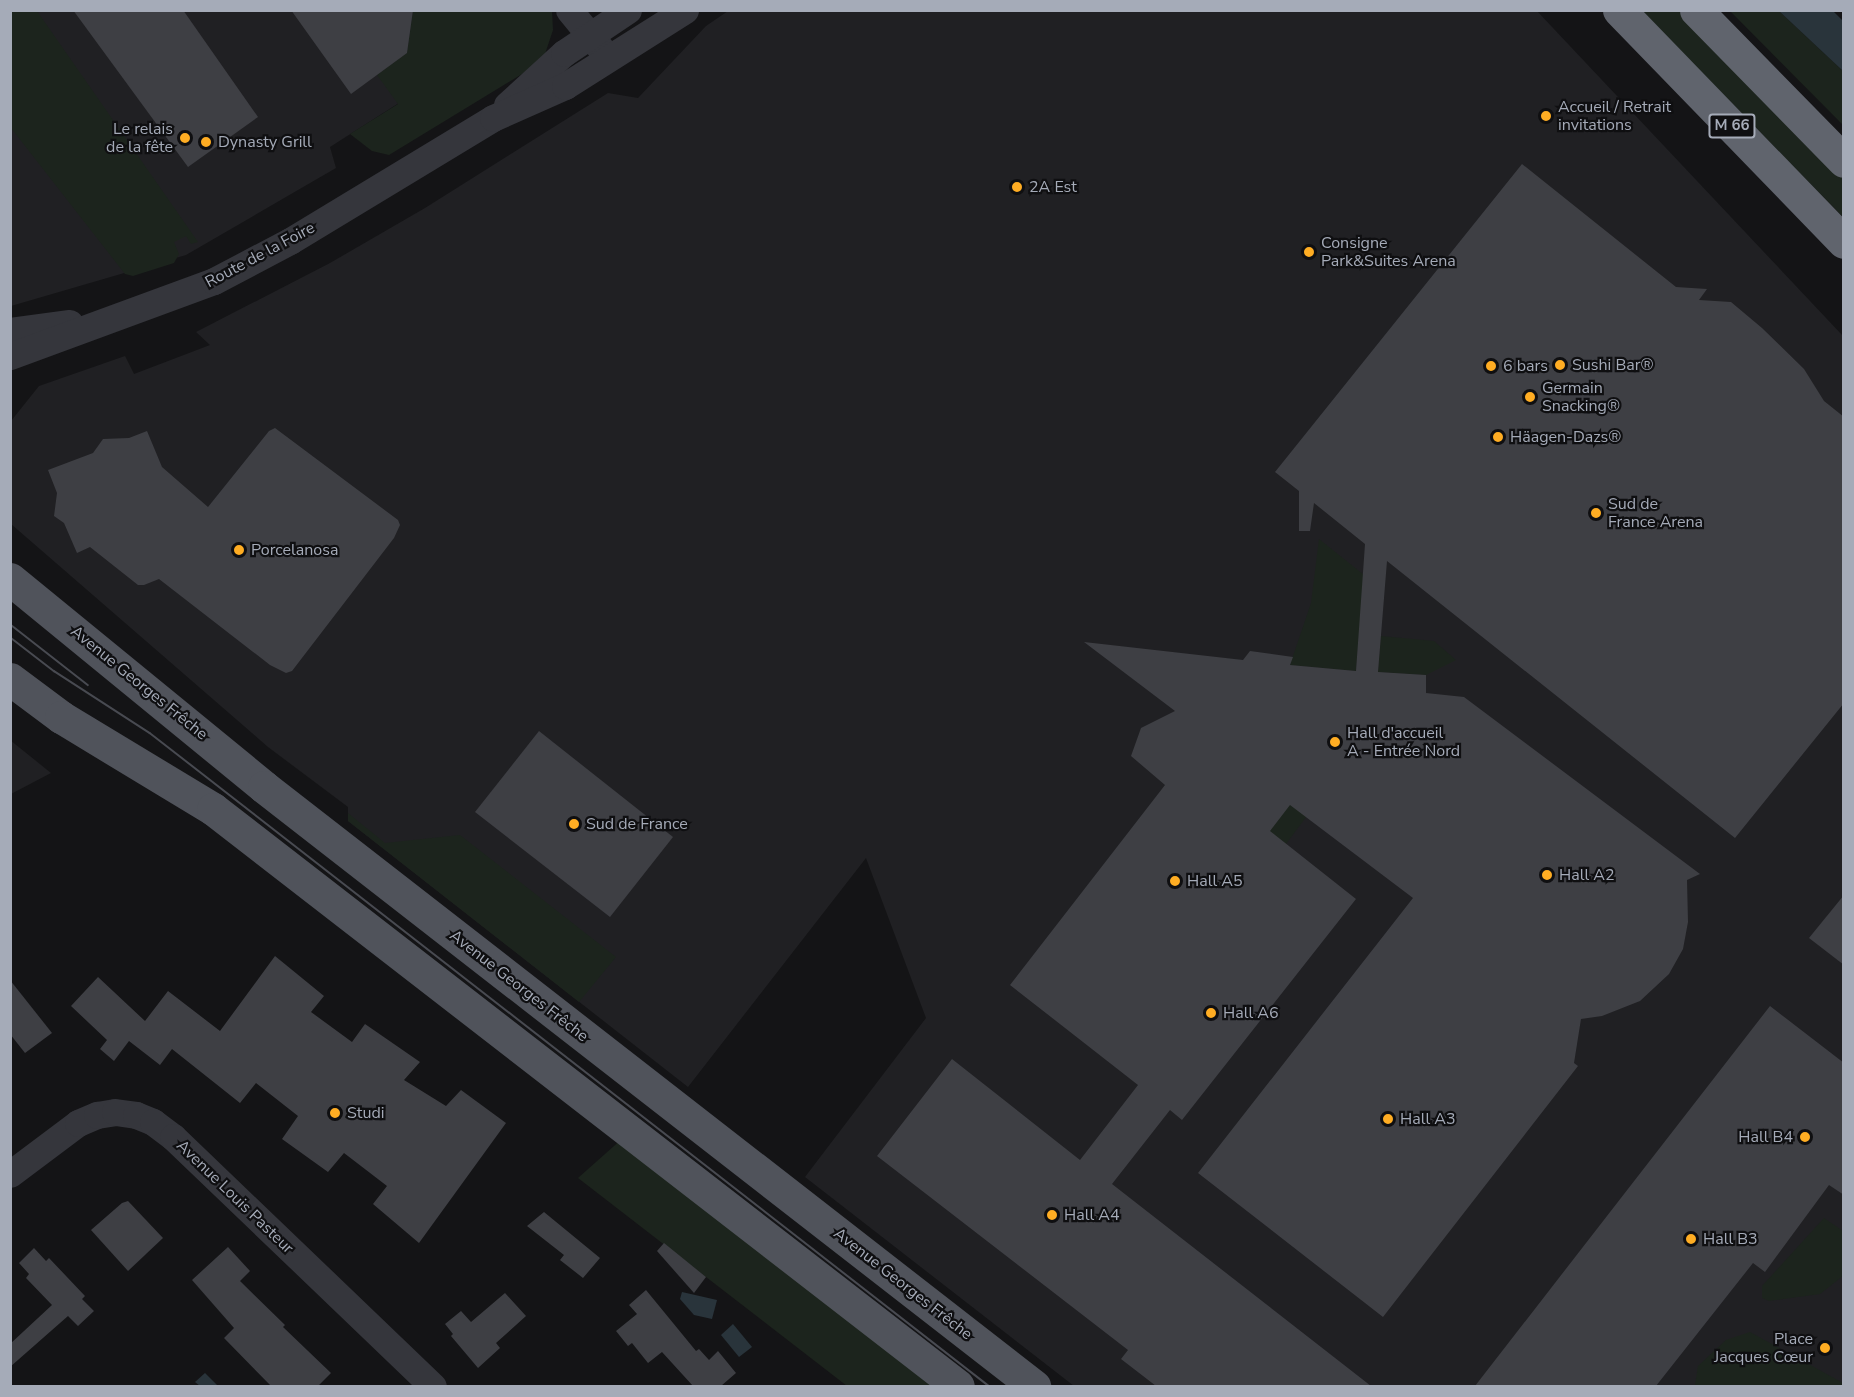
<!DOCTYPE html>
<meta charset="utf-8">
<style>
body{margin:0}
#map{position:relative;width:1854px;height:1397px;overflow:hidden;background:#141416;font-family:"Nunito Sans",sans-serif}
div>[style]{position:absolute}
.built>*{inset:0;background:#202023}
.green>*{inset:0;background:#1c241d}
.water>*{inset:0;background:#29343b}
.building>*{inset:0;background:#3e3f44}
.minor>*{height:27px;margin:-13.5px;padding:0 13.5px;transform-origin:13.5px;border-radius:13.5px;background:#35363c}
.major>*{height:33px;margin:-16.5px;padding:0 16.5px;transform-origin:16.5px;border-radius:16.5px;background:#50535b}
.highway>*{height:33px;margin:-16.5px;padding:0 16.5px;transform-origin:16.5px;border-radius:16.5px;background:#60646d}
.tram>*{height:1.5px;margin:-0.75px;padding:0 0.75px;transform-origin:0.75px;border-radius:0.75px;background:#484a51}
.dots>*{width:16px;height:16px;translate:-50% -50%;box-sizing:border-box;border:3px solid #0f0f11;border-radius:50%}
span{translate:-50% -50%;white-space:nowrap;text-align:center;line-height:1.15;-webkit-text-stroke:4.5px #0f0f11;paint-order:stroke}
.shield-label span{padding:2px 4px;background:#0f0f11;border:2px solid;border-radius:4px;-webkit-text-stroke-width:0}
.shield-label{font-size:15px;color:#a5abb8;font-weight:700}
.poi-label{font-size:16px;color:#a5abb8}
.left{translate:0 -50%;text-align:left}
.right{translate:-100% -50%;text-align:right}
.street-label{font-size:16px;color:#a5abb8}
.frame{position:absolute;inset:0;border:12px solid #a5abb8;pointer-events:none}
</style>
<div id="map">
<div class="built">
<div style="clip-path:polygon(11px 11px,543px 11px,330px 147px,336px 168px,186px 255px,11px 306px)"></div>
<div style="clip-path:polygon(728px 11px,1537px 11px,1843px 336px,1843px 1386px,1074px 1386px,805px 1177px,926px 1018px,866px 858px,688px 1087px,348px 821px,348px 807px,268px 747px,11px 524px,11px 421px,39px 386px,125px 356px,134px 374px,210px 345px,196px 332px,330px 263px,425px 208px,608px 93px,638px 98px,706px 26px)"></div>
<div style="clip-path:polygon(10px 740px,51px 773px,11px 794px,10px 794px)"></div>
</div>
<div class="green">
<div style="clip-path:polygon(11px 10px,37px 11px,198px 242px,191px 244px,186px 236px,174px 242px,179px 254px,174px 263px,133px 276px,125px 274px,11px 128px)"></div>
<div style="clip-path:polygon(413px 11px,552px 11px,553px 30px,545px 54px,527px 71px,389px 155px,372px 151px,350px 134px,398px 104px,377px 75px,407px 53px)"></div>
<div style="clip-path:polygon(1642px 11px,1679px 11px,1843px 179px,1843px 217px)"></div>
<div style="clip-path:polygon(1730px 11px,1779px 11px,1843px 71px,1843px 125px)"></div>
<div style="clip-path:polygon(1319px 539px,1364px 575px,1356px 671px,1290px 665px,1311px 603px)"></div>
<div style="clip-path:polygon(1381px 636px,1434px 641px,1456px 660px,1426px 675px,1378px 672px)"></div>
<div style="clip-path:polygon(1282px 792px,1309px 813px,1286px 844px,1259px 824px)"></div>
<div style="clip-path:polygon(348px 813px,385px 843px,460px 835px,616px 957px,579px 1002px,348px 821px)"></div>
<div style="clip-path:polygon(623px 1138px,938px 1386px,847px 1386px,578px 1178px)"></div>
<div style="clip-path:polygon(1824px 1218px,1843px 1231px,1843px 1276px,1820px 1294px,1769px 1301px,1762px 1298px,1762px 1286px)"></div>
<div style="clip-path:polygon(1750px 1332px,1843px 1383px,1843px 1386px,1695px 1385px,1698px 1366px,1726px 1340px)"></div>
</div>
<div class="water">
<div style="clip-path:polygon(1779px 11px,1833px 11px,1843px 21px,1843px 71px)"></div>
<div style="clip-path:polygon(682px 1292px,717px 1300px,712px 1319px,694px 1315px,680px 1299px)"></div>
<div style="clip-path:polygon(733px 1324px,752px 1347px,739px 1357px,721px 1335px)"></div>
<div style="clip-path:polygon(205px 1373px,218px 1386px,200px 1386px,195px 1382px)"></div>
</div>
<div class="building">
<div style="clip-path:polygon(73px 10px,183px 10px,258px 117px,188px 167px)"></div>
<div style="clip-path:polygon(291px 10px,413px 10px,407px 53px,351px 94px)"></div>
<div style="clip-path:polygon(1522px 164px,1676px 287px,1707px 289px,1699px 300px,1731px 302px,1762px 328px,1804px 369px,1824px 401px,1844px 417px,1844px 703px,1735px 838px,1387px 561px,1378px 672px,1426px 675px,1426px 693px,1464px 697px,1700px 874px,1687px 880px,1688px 922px,1683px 949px,1669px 974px,1640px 1001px,1602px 1016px,1581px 1019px,1574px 1063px,1578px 1066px,1383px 1317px,1198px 1173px,1413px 898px,1290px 805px,1270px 831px,1356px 899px,1182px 1120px,1170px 1110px,1112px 1184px,1371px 1386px,1156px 1386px,1121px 1359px,1128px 1350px,877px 1156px,952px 1059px,1080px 1160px,1138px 1085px,1010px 985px,1165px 785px,1131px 756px,1141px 728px,1175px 711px,1084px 642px,1243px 660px,1250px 651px,1293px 657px,1290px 665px,1356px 671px,1365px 544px,1314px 503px,1310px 531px,1299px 531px,1299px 491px,1275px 472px)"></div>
<div style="clip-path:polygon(275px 428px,398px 520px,400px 525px,394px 538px,292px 671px,286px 673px,270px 665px,159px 579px,144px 585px,138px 585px,90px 547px,77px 553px,64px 523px,54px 516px,57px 493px,48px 470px,93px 453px,103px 439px,129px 438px,147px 431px,162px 467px,208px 507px,269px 431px)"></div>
<div style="clip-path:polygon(539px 731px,673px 837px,610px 917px,475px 812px)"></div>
<div style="clip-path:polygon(1844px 895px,1844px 965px,1809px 938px)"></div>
<div style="clip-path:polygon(275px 956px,324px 996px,311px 1012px,352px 1042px,365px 1024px,420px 1062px,404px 1080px,446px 1106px,461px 1090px,506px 1123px,419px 1243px,373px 1204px,387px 1186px,344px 1153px,328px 1172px,282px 1139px,298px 1116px,256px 1083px,240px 1103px,172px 1049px,160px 1065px,129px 1041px,114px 1061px,100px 1049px,107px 1040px,71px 1006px,98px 977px,145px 1021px,168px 991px,220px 1031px)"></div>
<div style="clip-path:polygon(10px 980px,52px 1033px,25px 1053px,10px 1034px)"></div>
<div style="clip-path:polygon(1770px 1006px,1844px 1063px,1844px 1195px,1829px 1185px,1765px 1272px,1753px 1263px,1656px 1386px,1475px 1386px)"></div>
<div style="clip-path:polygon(128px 1201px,163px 1238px,128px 1271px,91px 1230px,122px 1203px)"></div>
<div style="clip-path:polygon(544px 1212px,600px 1258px,583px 1278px,560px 1260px,564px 1255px,527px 1226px)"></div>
<div style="clip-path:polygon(664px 1243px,706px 1277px,694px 1293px,657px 1251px)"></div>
<div style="clip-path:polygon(228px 1247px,250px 1271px,240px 1281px,285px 1325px,283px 1327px,331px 1373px,318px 1386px,271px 1386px,224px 1338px,234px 1328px,192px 1280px)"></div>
<div style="clip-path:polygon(34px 1248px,46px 1261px,49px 1258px,85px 1296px,82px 1299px,94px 1311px,78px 1326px,68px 1316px,10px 1367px,10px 1344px,52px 1305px,26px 1278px,29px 1274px,19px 1263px)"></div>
<div style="clip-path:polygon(646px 1290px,696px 1351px,699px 1349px,709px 1360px,718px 1351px,736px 1373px,721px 1386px,693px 1386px,662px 1352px,648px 1363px,632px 1343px,628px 1346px,616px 1331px,637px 1314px,629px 1305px)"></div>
<div style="clip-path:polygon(505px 1293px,526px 1316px,496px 1343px,500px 1348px,478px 1368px,451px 1336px,453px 1334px,445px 1324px,461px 1311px,471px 1322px)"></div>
</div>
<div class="minor">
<div style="left:569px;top:10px;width:50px;rotate:50.6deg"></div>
<div style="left:507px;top:105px;width:77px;rotate:-42.4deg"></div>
<div style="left:564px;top:53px;width:77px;rotate:-33.9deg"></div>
<div style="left:10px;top:331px;width:60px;rotate:-7.7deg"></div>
<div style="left:10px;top:356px;width:217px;rotate:-20.2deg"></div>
<div style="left:214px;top:281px;width:86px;rotate:-27.8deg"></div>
<div style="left:290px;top:241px;width:237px;rotate:-31.2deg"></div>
<div style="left:493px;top:118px;width:79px;rotate:-24deg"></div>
<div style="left:565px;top:86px;width:142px;rotate:-32.3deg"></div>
<div style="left:10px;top:1174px;width:85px;rotate:-36.9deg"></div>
<div style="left:78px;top:1123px;width:21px;rotate:-23deg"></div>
<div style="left:97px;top:1115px;width:18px;rotate:-9deg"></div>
<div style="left:115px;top:1112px;width:21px;rotate:8deg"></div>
<div style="left:136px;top:1115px;width:18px;rotate:22deg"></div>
<div style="left:153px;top:1122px;width:25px;rotate:37deg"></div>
<div style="left:173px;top:1137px;width:360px;rotate:43.8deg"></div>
</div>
<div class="major">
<div style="left:10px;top:579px;width:328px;rotate:39.3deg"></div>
<div style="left:264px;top:787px;width:976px;rotate:37.88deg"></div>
<div style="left:10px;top:679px;width:64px;rotate:36.7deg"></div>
<div style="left:61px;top:717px;width:178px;rotate:31.2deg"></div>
<div style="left:213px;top:809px;width:942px;rotate:37.76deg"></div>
</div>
<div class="highway">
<div style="left:1619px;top:10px;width:323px;rotate:45.9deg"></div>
<div style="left:1696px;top:10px;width:211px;rotate:45.6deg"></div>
</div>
<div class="tram">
<div style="left:10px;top:624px;width:99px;rotate:38deg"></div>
<div style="left:10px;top:637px;width:56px;rotate:37.7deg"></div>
<div style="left:54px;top:671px;width:114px;rotate:32.9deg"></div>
<div style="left:150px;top:733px;width:1063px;rotate:37.89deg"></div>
</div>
<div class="dots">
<div style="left:1546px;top:116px;background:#ffad23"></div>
<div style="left:185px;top:138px;background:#ffad23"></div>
<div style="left:206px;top:142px;background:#ffad23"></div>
<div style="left:1017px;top:187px;background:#ffad23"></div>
<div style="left:1309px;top:252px;background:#ffad23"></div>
<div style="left:1560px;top:365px;background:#ffad23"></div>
<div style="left:1491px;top:366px;background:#ffad23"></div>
<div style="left:1530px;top:397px;background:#ffad23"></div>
<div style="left:1498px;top:437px;background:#ffad23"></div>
<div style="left:1596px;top:513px;background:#ffad23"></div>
<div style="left:239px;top:550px;background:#ffad23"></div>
<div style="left:1335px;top:742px;background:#ffad23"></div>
<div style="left:574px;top:824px;background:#ffad23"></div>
<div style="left:1547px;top:875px;background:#ffad23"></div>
<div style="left:1175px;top:881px;background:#ffad23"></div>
<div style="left:1211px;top:1013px;background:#ffad23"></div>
<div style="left:335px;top:1113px;background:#ffad23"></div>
<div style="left:1388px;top:1119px;background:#ffad23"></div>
<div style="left:1805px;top:1137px;background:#ffad23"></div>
<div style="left:1052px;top:1215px;background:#ffad23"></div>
<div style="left:1691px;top:1239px;background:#ffad23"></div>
<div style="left:1825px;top:1348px;background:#ffad23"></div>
</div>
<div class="shield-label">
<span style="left:1732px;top:126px">M 66</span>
</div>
<div class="poi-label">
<span class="left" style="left:1558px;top:116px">Accueil / Retrait<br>invitations</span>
<span class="right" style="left:173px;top:138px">Le relais<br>de la fête</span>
<span class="left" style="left:218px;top:142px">Dynasty Grill</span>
<span class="left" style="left:1029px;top:187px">2A Est</span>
<span class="left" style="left:1321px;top:252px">Consigne<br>Park&amp;Suites Arena</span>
<span class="left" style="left:1572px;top:365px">Sushi Bar®</span>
<span class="left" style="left:1503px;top:366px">6 bars</span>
<span class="left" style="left:1542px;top:397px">Germain<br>Snacking®</span>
<span class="left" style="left:1510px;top:437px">Häagen-Dazs®</span>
<span class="left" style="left:1608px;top:513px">Sud de<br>France Arena</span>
<span class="left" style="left:251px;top:550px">Porcelanosa</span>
<span class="left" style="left:1347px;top:742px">Hall d'accueil<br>A - Entrée Nord</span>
<span class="left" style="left:586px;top:824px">Sud de France</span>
<span class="left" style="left:1559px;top:875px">Hall A2</span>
<span class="left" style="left:1187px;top:881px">Hall A5</span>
<span class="left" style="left:1223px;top:1013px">Hall A6</span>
<span class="left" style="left:347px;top:1113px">Studi</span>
<span class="left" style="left:1400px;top:1119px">Hall A3</span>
<span class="right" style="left:1793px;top:1137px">Hall B4</span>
<span class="left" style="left:1064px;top:1215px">Hall A4</span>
<span class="left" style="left:1703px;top:1239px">Hall B3</span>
<span class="right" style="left:1813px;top:1348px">Place<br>Jacques Cœur</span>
</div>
<div class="street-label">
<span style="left:260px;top:255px;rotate:-28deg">Route de la Foire</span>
<span style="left:139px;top:683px;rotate:39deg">Avenue Georges Frêche</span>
<span style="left:519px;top:986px;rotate:38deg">Avenue Georges Frêche</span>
<span style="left:235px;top:1197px;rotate:44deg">Avenue Louis Pasteur</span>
<span style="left:903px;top:1284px;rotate:38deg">Avenue Georges Frêche</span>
</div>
<div class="frame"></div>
</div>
